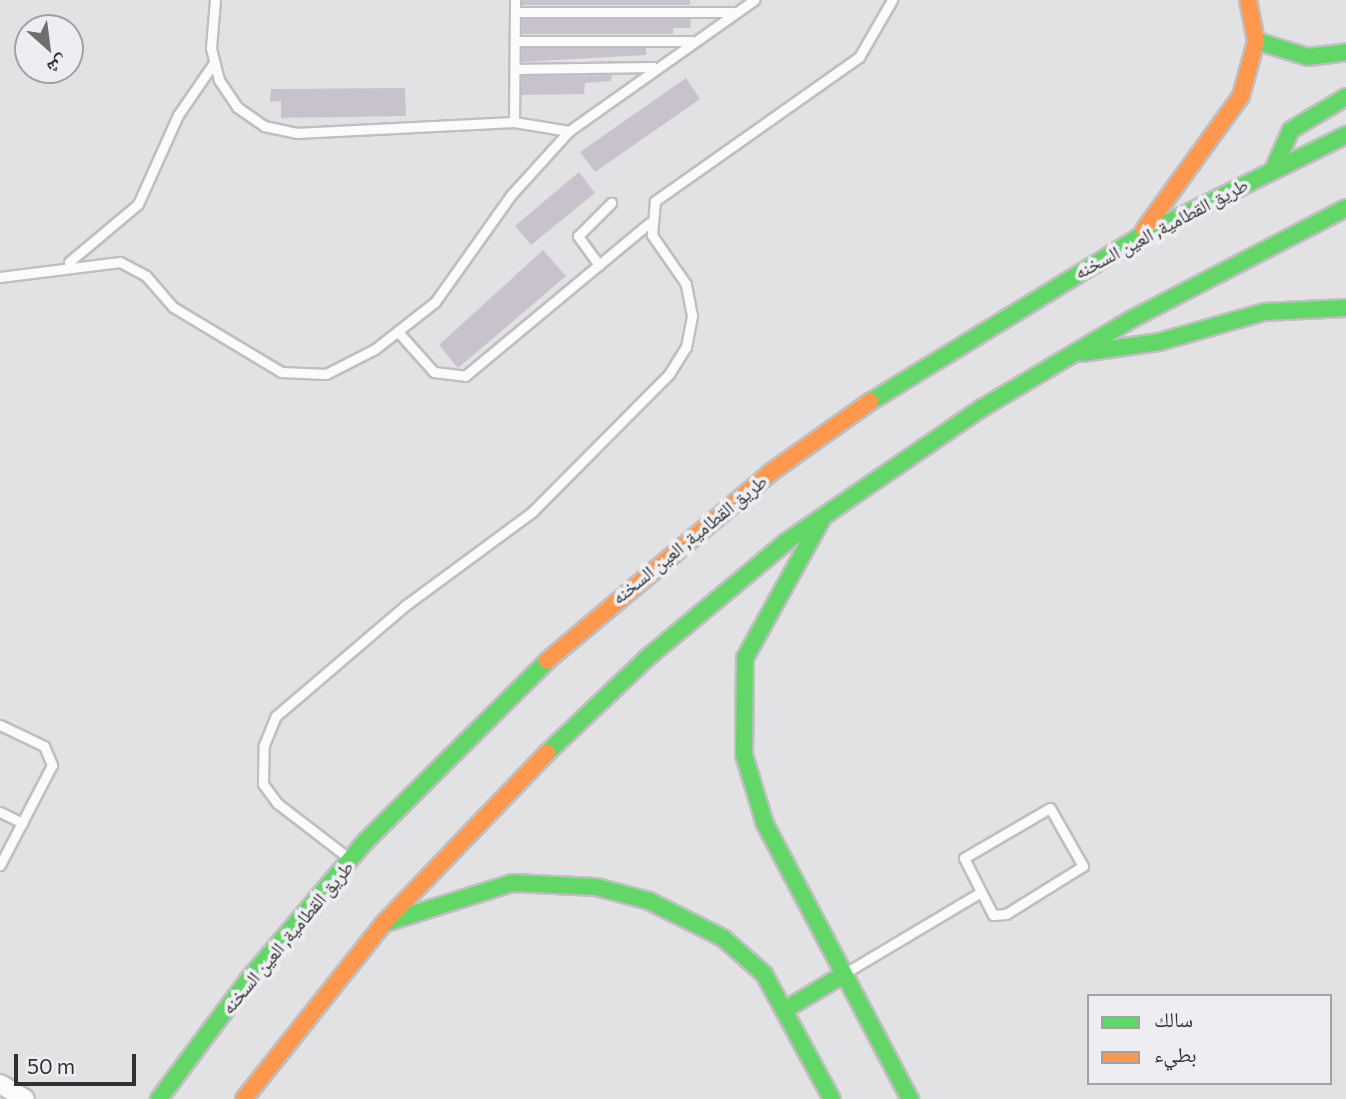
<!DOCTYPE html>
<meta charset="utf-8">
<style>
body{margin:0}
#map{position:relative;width:1346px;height:1099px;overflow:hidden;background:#e2e2e4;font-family:Commissioner,"Noto Naskh Arabic",sans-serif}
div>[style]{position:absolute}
.building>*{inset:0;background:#c8c2cc}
.roads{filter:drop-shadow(2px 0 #bfbfc1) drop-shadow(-2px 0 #bfbfc1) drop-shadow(0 2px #bfbfc1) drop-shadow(0 -2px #bfbfc1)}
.lane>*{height:9px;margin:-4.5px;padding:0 4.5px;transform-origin:4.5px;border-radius:4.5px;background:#fbfbfb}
.street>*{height:18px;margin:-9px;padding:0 9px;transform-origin:9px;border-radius:9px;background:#fbfbfb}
.fast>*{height:16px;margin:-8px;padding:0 8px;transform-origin:8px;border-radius:8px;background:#63d668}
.slow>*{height:16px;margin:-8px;padding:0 8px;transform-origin:8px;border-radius:8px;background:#ff974d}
span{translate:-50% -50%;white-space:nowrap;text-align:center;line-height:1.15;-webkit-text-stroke:7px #eeeef2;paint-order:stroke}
.street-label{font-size:19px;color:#313132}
.legend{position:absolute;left:1087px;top:994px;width:245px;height:91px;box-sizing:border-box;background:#eeeef2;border:2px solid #a2a2a5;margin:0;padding:9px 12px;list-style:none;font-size:21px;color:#313132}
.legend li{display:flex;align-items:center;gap:14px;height:35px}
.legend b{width:35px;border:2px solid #a2a2a5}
.north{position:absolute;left:14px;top:14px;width:70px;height:70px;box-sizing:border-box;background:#eeeef2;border:2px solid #a2a2a5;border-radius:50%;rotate:152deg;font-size:19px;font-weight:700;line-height:28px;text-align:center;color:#313132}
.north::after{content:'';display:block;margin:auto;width:24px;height:32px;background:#6f6f70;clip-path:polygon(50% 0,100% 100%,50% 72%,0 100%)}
.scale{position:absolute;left:14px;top:1054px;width:122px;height:32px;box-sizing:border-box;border:4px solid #313132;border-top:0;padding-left:9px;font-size:21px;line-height:24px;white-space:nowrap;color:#313132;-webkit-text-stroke:5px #eeeef2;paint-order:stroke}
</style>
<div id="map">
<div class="building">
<div style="clip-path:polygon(522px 0,690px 0,690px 5px,522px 5px)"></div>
<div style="clip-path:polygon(522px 19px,691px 19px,690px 28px,673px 28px,673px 34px,522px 34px)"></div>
<div style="clip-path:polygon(522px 48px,646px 48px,646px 55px,522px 62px)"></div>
<div style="clip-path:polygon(612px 75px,611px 81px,585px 83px,584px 94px,521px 95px,521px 76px)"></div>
<div style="clip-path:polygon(686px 78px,700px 99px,595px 172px,580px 152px)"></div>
<div style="clip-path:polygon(405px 88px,406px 116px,281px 118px,281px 101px,270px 102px,271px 89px)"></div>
<div style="clip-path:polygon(579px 172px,595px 193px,531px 245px,515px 226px)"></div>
<div style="clip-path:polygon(543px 250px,566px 276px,458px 368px,439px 345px)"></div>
</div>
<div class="roads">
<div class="lane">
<div style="left:215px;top:0;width:48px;rotate:94.8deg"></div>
<div style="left:211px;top:48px;width:33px;rotate:76deg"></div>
<div style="left:219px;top:80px;width:32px;rotate:56deg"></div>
<div style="left:237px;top:107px;width:33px;rotate:35deg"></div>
<div style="left:264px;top:126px;width:33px;rotate:12deg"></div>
<div style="left:296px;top:133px;width:218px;rotate:-2.9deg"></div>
<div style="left:514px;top:122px;width:56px;rotate:9.3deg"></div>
<div style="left:515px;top:12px;width:218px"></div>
<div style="left:515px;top:41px;width:176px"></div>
<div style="left:515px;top:69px;width:138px;rotate:-0.8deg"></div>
<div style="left:514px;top:122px;width:122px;rotate:-89.5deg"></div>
<div style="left:69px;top:262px;width:90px;rotate:-40deg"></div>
<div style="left:138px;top:204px;width:98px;rotate:-65.8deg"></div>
<div style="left:178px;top:115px;width:62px;rotate:-55.5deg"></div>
<div style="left:599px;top:265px;width:36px;rotate:-126deg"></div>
<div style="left:578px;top:236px;width:47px;rotate:-45deg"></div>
<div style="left:0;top:277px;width:121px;rotate:-7.1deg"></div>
<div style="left:120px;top:262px;width:30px;rotate:28deg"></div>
<div style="left:146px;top:276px;width:41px;rotate:48.9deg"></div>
<div style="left:173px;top:307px;width:126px;rotate:31deg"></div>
<div style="left:281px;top:372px;width:45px;rotate:2.5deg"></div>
<div style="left:326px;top:374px;width:55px;rotate:-27deg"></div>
<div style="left:375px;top:349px;width:76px;rotate:-38.1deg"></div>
<div style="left:435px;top:302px;width:131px;rotate:-54.6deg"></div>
<div style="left:511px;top:195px;width:86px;rotate:-47.8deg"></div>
<div style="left:569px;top:131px;width:227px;rotate:-35.3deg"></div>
<div style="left:399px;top:333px;width:52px;rotate:48.1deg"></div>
<div style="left:434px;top:372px;width:31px;rotate:7deg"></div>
<div style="left:465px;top:376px;width:239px;rotate:-39.7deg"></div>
<div style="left:0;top:725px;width:49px;rotate:25.5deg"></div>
<div style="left:44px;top:746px;width:21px;rotate:67deg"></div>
<div style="left:52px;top:765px;width:113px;rotate:117.5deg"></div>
<div style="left:1050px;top:808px;width:67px;rotate:60.4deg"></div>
<div style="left:1083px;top:866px;width:91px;rotate:148.1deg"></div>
<div style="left:1006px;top:914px;width:13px;rotate:176deg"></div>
<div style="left:993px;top:915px;width:64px;rotate:-117deg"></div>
<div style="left:964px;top:858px;width:99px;rotate:-30.2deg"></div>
<div style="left:0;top:812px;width:25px;rotate:26deg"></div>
<div style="left:346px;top:856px;width:87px;rotate:-142.5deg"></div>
<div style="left:277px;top:803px;width:24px;rotate:-126deg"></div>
<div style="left:263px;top:784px;width:39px;rotate:-89deg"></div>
<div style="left:264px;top:745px;width:31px;rotate:-68deg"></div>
<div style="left:276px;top:716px;width:171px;rotate:-40.5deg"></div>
<div style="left:406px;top:605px;width:157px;rotate:-36.4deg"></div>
<div style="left:532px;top:512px;width:194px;rotate:-45.2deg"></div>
<div style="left:669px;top:374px;width:32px;rotate:-58deg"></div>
<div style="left:686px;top:347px;width:32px;rotate:-79deg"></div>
<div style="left:692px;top:316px;width:33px;rotate:-101deg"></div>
<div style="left:686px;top:284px;width:60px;rotate:-124.8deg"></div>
<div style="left:652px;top:235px;width:34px;rotate:-85deg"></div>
<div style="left:655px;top:201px;width:250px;rotate:-35.2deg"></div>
<div style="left:859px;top:57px;width:66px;rotate:-59.9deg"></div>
<div style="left:845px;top:973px;width:156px;rotate:-30.8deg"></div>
</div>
<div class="street">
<div style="left:0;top:1084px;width:29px;rotate:31deg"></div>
</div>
<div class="fast">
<div style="left:1256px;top:41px;width:54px;rotate:17.1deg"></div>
<div style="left:1308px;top:57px;width:38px;rotate:-7deg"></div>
<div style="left:1273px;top:170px;width:44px;rotate:-65.8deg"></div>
<div style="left:1291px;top:130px;width:64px;rotate:-31deg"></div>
<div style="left:1082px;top:353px;width:78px;rotate:-8.1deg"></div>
<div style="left:1159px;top:342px;width:109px;rotate:-15.9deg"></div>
<div style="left:1264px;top:312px;width:82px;rotate:-2.8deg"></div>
<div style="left:870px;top:402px;width:316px;rotate:-31.5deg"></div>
<div style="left:1139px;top:237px;width:231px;rotate:-26.2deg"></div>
<div style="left:822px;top:519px;width:159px;rotate:119deg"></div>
<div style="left:745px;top:658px;width:97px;rotate:90.6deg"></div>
<div style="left:744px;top:755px;width:72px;rotate:73.1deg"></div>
<div style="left:765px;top:824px;width:311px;rotate:62.2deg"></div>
<div style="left:547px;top:753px;width:138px;rotate:-43.5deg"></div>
<div style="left:647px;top:658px;width:181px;rotate:-39.8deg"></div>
<div style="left:786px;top:542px;width:237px;rotate:-34.4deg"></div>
<div style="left:982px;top:408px;width:174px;rotate:-30.7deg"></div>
<div style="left:1132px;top:319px;width:241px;rotate:-27.4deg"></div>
<div style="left:385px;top:923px;width:134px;rotate:-17.4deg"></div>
<div style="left:513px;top:883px;width:83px;rotate:2.8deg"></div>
<div style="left:596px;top:887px;width:55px;rotate:14.8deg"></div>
<div style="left:649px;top:901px;width:83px;rotate:26.6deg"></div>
<div style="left:723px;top:938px;width:55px;rotate:41.3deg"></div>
<div style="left:764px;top:974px;width:142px;rotate:61.5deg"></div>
<div style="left:786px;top:1009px;width:66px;rotate:-30.8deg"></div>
<div style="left:159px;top:1099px;width:149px;rotate:-53.2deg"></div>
<div style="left:248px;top:980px;width:182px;rotate:-49.7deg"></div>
<div style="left:366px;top:841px;width:255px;rotate:-44.8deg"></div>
</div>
<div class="slow">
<div style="left:1144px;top:230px;width:165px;rotate:-54.1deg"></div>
<div style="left:1241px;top:96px;width:57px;rotate:-74.7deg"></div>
<div style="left:1256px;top:41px;width:42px;rotate:-101deg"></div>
<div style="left:547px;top:661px;width:292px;rotate:-40.1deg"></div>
<div style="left:770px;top:473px;width:123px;rotate:-35.4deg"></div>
<div style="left:244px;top:1099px;width:223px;rotate:-51.5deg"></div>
<div style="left:383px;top:924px;width:237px;rotate:-46.2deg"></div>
</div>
</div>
<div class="street-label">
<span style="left:1161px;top:228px;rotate:-28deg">طريق القطامية, العين السخنه</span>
<span style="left:689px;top:539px;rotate:-39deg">طريق القطامية, العين السخنه</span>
<span style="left:287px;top:937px;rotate:-50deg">طريق القطامية, العين السخنه</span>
</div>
<ul class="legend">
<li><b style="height:9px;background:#63d668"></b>سالك</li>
<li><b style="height:9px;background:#ff974d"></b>بطيء</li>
</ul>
<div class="north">ش</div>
<div class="scale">50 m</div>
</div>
